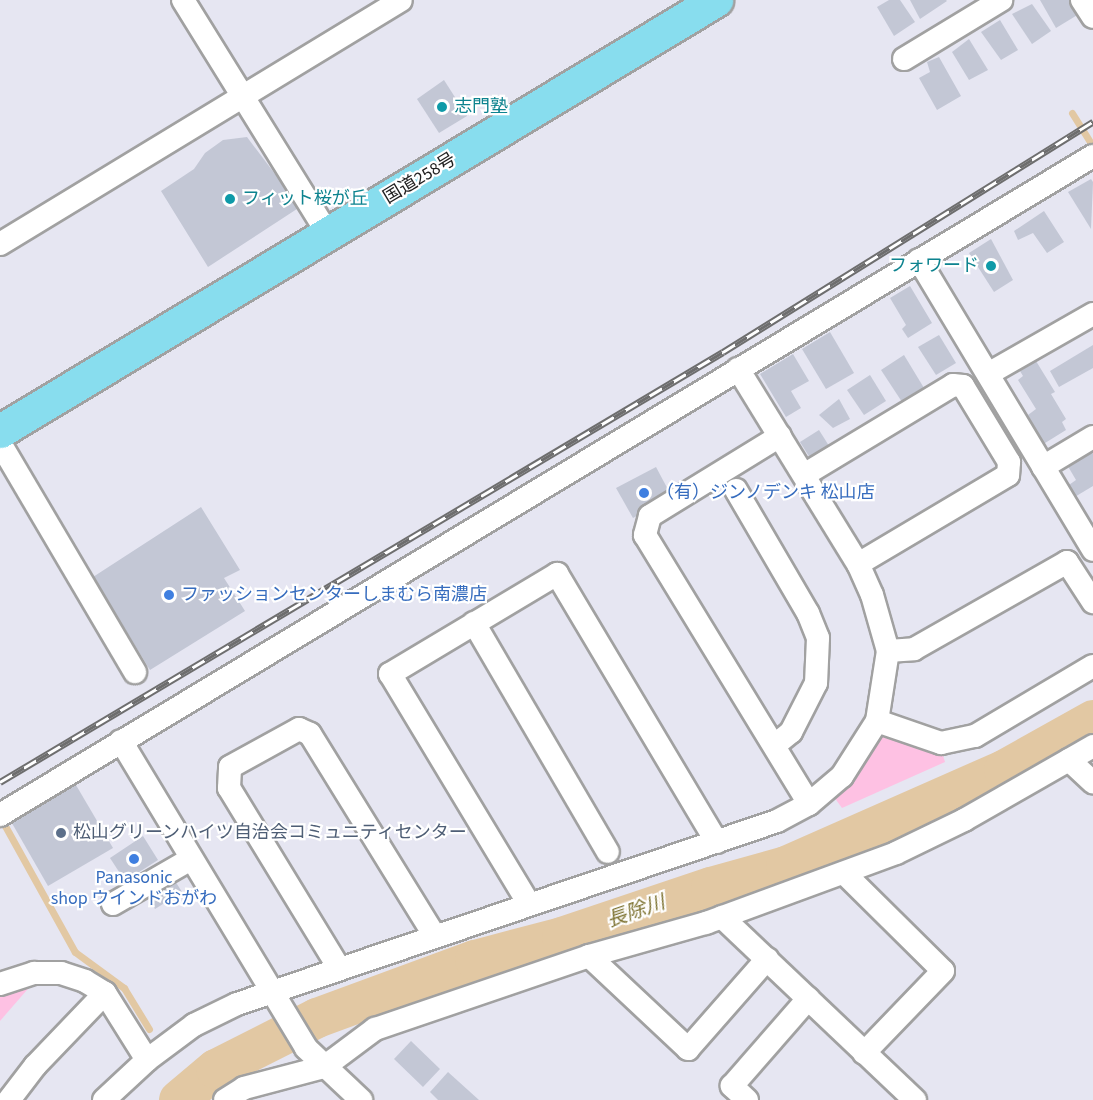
<!DOCTYPE html>
<meta charset="utf-8">
<style>
body{margin:0}
#map{position:relative;width:1093px;height:1100px;overflow:hidden;background:#e6e6f2;font-family:"Source Sans 3","Noto Sans JP",sans-serif}
div>[style]{position:absolute}
.park>*{inset:0;background:#fec1e3}
.stream>*{height:7px;margin:-3.5px;padding:0 3.5px;transform-origin:3.5px;border-radius:3.5px;background:#e2c8a3}
.river>*{height:40px;margin:-20px;padding:0 20px;transform-origin:20px;border-radius:20px;background:#e2c8a3}
.building>*{inset:0;background:#c3c7d5}
.roads{filter:drop-shadow(2px 0 #a1a1a1) drop-shadow(-2px 0 #a1a1a1) drop-shadow(0 2px #a1a1a1) drop-shadow(0 -2px #a1a1a1)}
.street>*{height:22px;margin:-11px;padding:0 11px;transform-origin:11px;border-radius:11px;background:#fff}
.highway>*{height:33px;margin:-16.5px;padding:0 16.5px;transform-origin:16.5px;border-radius:16.5px;background:#8de}
.rail>*{height:7px;margin-top:-3.5px;transform-origin:0;background:repeating-linear-gradient(90deg,#fff 0 14px,#6e6e6e 0 28px);box-sizing:border-box;border-block:2px solid #6e6e6e}
.dots>*{width:16px;height:16px;translate:-50% -50%;box-sizing:border-box;border:3px solid #fff;border-radius:50%}
span{translate:-50% -50%;white-space:nowrap;text-align:center;line-height:1.15;-webkit-text-stroke:4.5px #fff;paint-order:stroke}
.culture-label{font-size:18px;color:#0d838f}
.left{translate:0 -50%;text-align:left}
.right{translate:-100% -50%;text-align:right}
.street-label{font-size:18px;color:#202020}
.shop-label{font-size:18px;color:#366cbe}
.service-label{font-size:18px;color:#4e5e75}
.water-label{font-size:20px;color:#7e7332;font-style:italic}
</style>
<div id="map">
<div class="park">
<div style="clip-path:polygon(880px 730px,941px 749px,945px 762px,842px 808px,834px 797px)"></div>
<div style="clip-path:polygon(33px 983px,0 1021px,0 996px)"></div>
</div>
<div class="stream">
<div style="left:1072px;top:113px;width:40px;rotate:58deg"></div>
<div style="left:4px;top:824px;width:146px;rotate:61deg"></div>
<div style="left:75px;top:952px;width:61px;rotate:36.3deg"></div>
<div style="left:124px;top:988px;width:48px;rotate:58.6deg"></div>
<div style="left:181px;top:1079px;width:16px;rotate:63deg"></div>
</div>
<div class="river">
<div style="left:179px;top:1100px;width:48px;rotate:-40deg"></div>
<div style="left:216px;top:1069px;width:113px;rotate:-26.8deg"></div>
<div style="left:317px;top:1018px;width:168px;rotate:-20.2deg"></div>
<div style="left:475px;top:960px;width:90px;rotate:-14.8deg"></div>
<div style="left:562px;top:937px;width:157px;rotate:-18.6deg"></div>
<div style="left:711px;top:887px;width:78px;rotate:-15.6deg"></div>
<div style="left:786px;top:866px;width:238px;rotate:-23.8deg"></div>
<div style="left:1004px;top:770px;width:102px;rotate:-29.3deg"></div>
</div>
<div class="building">
<div style="clip-path:polygon(889px 0,900px 0,915px 22px,894px 36px,877px 7px)"></div>
<div style="clip-path:polygon(910px 0,946px 0,947px 1px,920px 19px)"></div>
<div style="clip-path:polygon(1040px 0,1070px 0,1079px 14px,1056px 28px)"></div>
<div style="clip-path:polygon(1032px 4px,1051px 31px,1032px 44px,1012px 14px)"></div>
<div style="clip-path:polygon(1000px 20px,1018px 50px,1001px 60px,981px 32px)"></div>
<div style="clip-path:polygon(969px 39px,988px 70px,969px 80px,952px 52px)"></div>
<div style="clip-path:polygon(939px 57px,961px 96px,937px 110px,919px 78px,930px 72px,927px 62px)"></div>
<div style="clip-path:polygon(444px 80px,467px 116px,439px 133px,417px 99px)"></div>
<div style="clip-path:polygon(247px 137px,300px 207px,208px 267px,161px 191px,194px 169px,205px 153px,223px 140px)"></div>
<div style="clip-path:polygon(1091px 179px,1093px 182px,1091px 229px,1068px 192px)"></div>
<div style="clip-path:polygon(1044px 211px,1064px 242px,1047px 253px,1033px 233px,1018px 240px,1014px 231px)"></div>
<div style="clip-path:polygon(991px 239px,1013px 280px,994px 292px,969px 253px)"></div>
<div style="clip-path:polygon(910px 286px,932px 323px,908px 338px,902px 329px,906px 325px,890px 298px)"></div>
<div style="clip-path:polygon(830px 332px,854px 373px,826px 389px,802px 349px)"></div>
<div style="clip-path:polygon(939px 335px,956px 363px,936px 375px,918px 347px)"></div>
<div style="clip-path:polygon(1093px 345px,1093px 368px,1059px 387px,1050px 371px)"></div>
<div style="clip-path:polygon(793px 354px,809px 381px,791px 391px,801px 408px,786px 417px,760px 374px)"></div>
<div style="clip-path:polygon(904px 355px,924px 388px,902px 402px,881px 370px)"></div>
<div style="clip-path:polygon(1036px 361px,1055px 392px,1051px 394px,1066px 419px,1062px 422px,1066px 430px,1037px 448px,1026px 429px,1033px 424px,1028px 415px,1036px 409px,1018px 380px,1023px 376px,1020px 371px)"></div>
<div style="clip-path:polygon(870px 375px,886px 401px,864px 415px,847px 390px)"></div>
<div style="clip-path:polygon(839px 399px,850px 419px,833px 428px,819px 415px)"></div>
<div style="clip-path:polygon(819px 430px,831px 449px,812px 461px,800px 442px)"></div>
<div style="clip-path:polygon(1089px 448px,1093px 454px,1093px 486px,1073px 498px,1066px 487px,1076px 480px,1066px 463px)"></div>
<div style="clip-path:polygon(656px 467px,672px 497px,633px 518px,616px 488px)"></div>
<div style="clip-path:polygon(201px 507px,240px 570px,224px 578px,245px 611px,150px 670px,93px 577px)"></div>
<div style="clip-path:polygon(73px 780px,113px 848px,48px 886px,9px 818px)"></div>
<div style="clip-path:polygon(143px 836px,158px 860px,125px 881px,110px 858px)"></div>
<div style="clip-path:polygon(172px 876px,182px 892px,155px 909px,144px 892px)"></div>
<div style="clip-path:polygon(411px 1041px,440px 1069px,423px 1087px,394px 1059px)"></div>
<div style="clip-path:polygon(448px 1072px,479px 1100px,438px 1100px,430px 1092px)"></div>
</div>
<div class="roads">
<div class="street">
<div style="left:183px;top:0;width:275px;rotate:58.2deg"></div>
<div style="left:1082px;top:0;width:20px;rotate:57deg"></div>
<div style="left:904px;top:59px;width:114px;rotate:-31.3deg"></div>
<div style="left:0;top:244px;width:469px;rotate:-31.3deg"></div>
<div style="left:919px;top:260px;width:338px;rotate:59deg"></div>
<div style="left:988px;top:374px;width:121px;rotate:-29.7deg"></div>
<div style="left:780px;top:436px;width:153px;rotate:148.4deg"></div>
<div style="left:650px;top:516px;width:20px;rotate:105deg"></div>
<div style="left:645px;top:535px;width:315px;rotate:58.6deg"></div>
<div style="left:0;top:443px;width:266px;rotate:59.5deg"></div>
<div style="left:1043px;top:467px;width:58px;rotate:-31deg"></div>
<div style="left:804px;top:475px;width:174px;rotate:-31.1deg"></div>
<div style="left:953px;top:385px;width:10px;rotate:6deg"></div>
<div style="left:963px;top:386px;width:89px;rotate:58.8deg"></div>
<div style="left:1009px;top:462px;width:13px;rotate:94deg"></div>
<div style="left:1008px;top:475px;width:174px;rotate:149.3deg"></div>
<div style="left:736px;top:490px;width:143px;rotate:59.7deg"></div>
<div style="left:808px;top:613px;width:27px;rotate:68deg"></div>
<div style="left:818px;top:638px;width:45px;rotate:92.5deg"></div>
<div style="left:816px;top:683px;width:55px;rotate:117deg"></div>
<div style="left:791px;top:732px;width:21px;rotate:141deg"></div>
<div style="left:474px;top:623px;width:265px;rotate:59.7deg"></div>
<div style="left:888px;top:651px;width:26px;rotate:-4deg"></div>
<div style="left:914px;top:649px;width:176px;rotate:-29.6deg"></div>
<div style="left:1067px;top:562px;width:48px;rotate:57deg"></div>
<div style="left:877px;top:721px;width:68px;rotate:19deg"></div>
<div style="left:941px;top:743px;width:35px;rotate:-12deg"></div>
<div style="left:975px;top:736px;width:137px;rotate:-30.7deg"></div>
<div style="left:121px;top:741px;width:358px;rotate:58.9deg"></div>
<div style="left:306px;top:1048px;width:76px;rotate:43.4deg"></div>
<div style="left:1069px;top:760px;width:33px;rotate:43deg"></div>
<div style="left:0;top:815px;width:1276px;rotate:-31.09deg"></div>
<div style="left:844px;top:873px;width:139px;rotate:44.7deg"></div>
<div style="left:943px;top:971px;width:114px;rotate:133.9deg"></div>
<div style="left:113px;top:904px;width:90px;rotate:-30deg"></div>
<div style="left:529px;top:904px;width:269px;rotate:-121.1deg"></div>
<div style="left:390px;top:674px;width:195px;rotate:-30.9deg"></div>
<div style="left:557px;top:574px;width:312px;rotate:59.2deg"></div>
<div style="left:722px;top:917px;width:266px;rotate:43.5deg"></div>
<div style="left:589px;top:956px;width:136px;rotate:43.2deg"></div>
<div style="left:688px;top:1049px;width:120px;rotate:-48.7deg"></div>
<div style="left:339px;top:968px;width:211px;rotate:-121.4deg"></div>
<div style="left:229px;top:788px;width:21px;rotate:-87deg"></div>
<div style="left:230px;top:767px;width:79px;rotate:-28.8deg"></div>
<div style="left:299px;top:729px;width:12px;rotate:24deg"></div>
<div style="left:310px;top:734px;width:238px;rotate:58.3deg"></div>
<div style="left:0;top:984px;width:36px;rotate:-18deg"></div>
<div style="left:34px;top:973px;width:27px"></div>
<div style="left:61px;top:973px;width:25px;rotate:18deg"></div>
<div style="left:85px;top:981px;width:23px;rotate:31deg"></div>
<div style="left:105px;top:993px;width:79px;rotate:57.9deg"></div>
<div style="left:9px;top:1100px;width:43px;rotate:-52.6deg"></div>
<div style="left:35px;top:1066px;width:101px;rotate:-46.2deg"></div>
<div style="left:104px;top:1100px;width:59px;rotate:-42.9deg"></div>
<div style="left:147px;top:1060px;width:59px;rotate:-36.7deg"></div>
<div style="left:194px;top:1025px;width:48px;rotate:-26deg"></div>
<div style="left:237px;top:1004px;width:570px;rotate:-18.72deg"></div>
<div style="left:777px;top:821px;width:36px;rotate:-28deg"></div>
<div style="left:809px;top:804px;width:43px;rotate:-40.3deg"></div>
<div style="left:842px;top:776px;width:65px;rotate:-57.5deg"></div>
<div style="left:877px;top:721px;width:71px;rotate:-81.1deg"></div>
<div style="left:888px;top:651px;width:58px;rotate:-105.9deg"></div>
<div style="left:872px;top:595px;width:34px;rotate:-114deg"></div>
<div style="left:858px;top:564px;width:229px;rotate:-121.6deg"></div>
<div style="left:225px;top:1100px;width:22px;rotate:-32deg"></div>
<div style="left:244px;top:1088px;width:83px;rotate:-14.7deg"></div>
<div style="left:324px;top:1067px;width:64px;rotate:-36.7deg"></div>
<div style="left:375px;top:1029px;width:226px;rotate:-18.8deg"></div>
<div style="left:589px;top:956px;width:122px;rotate:-15.8deg"></div>
<div style="left:706px;top:923px;width:202px;rotate:-20.2deg"></div>
<div style="left:896px;top:853px;width:76px;rotate:-25.9deg"></div>
<div style="left:964px;top:820px;width:149px;rotate:-29.8deg"></div>
<div style="left:747px;top:1100px;width:21px;rotate:-137deg"></div>
<div style="left:732px;top:1086px;width:116px;rotate:-48.9deg"></div>
</div>
<div class="highway">
<div style="left:0;top:431px;width:836px;rotate:-31.05deg"></div>
</div>
</div>
<div class="rail">
<div style="left:0;top:782px;width:841px;rotate:-30.74deg"></div>
<div style="left:723px;top:352px;width:436px;rotate:-31.9deg"></div>
</div>
<div class="dots">
<div style="left:442px;top:107px;background:#0f9aa8"></div>
<div style="left:230px;top:199px;background:#0f9aa8"></div>
<div style="left:991px;top:266px;background:#0f9aa8"></div>
<div style="left:644px;top:493px;background:#3f7fe0"></div>
<div style="left:169px;top:595px;background:#3f7fe0"></div>
<div style="left:61px;top:833px;background:#5c6f8a"></div>
<div style="left:134px;top:859px;background:#3f7fe0"></div>
</div>
<div class="culture-label">
<span class="left" style="left:454px;top:107px">志門塾</span>
<span class="left" style="left:242px;top:199px">フィット桜が丘</span>
<span class="right" style="left:979px;top:266px">フォワード</span>
</div>
<div class="street-label">
<span style="left:420px;top:179px;rotate:-31deg">国道258号</span>
</div>
<div class="shop-label">
<span class="left" style="left:656px;top:493px">（有）ジンノデンキ 松山店</span>
<span class="left" style="left:181px;top:595px">ファッションセンターしまむら南濃店</span>
<span style="left:134px;top:889px">Panasonic<br>shop ウインドおがわ</span>
</div>
<div class="service-label">
<span class="left" style="left:73px;top:833px">松山グリーンハイツ自治会コミュニティセンター</span>
</div>
<div class="water-label">
<span style="left:636px;top:912px;rotate:-19deg">長除川</span>
</div>
</div>
